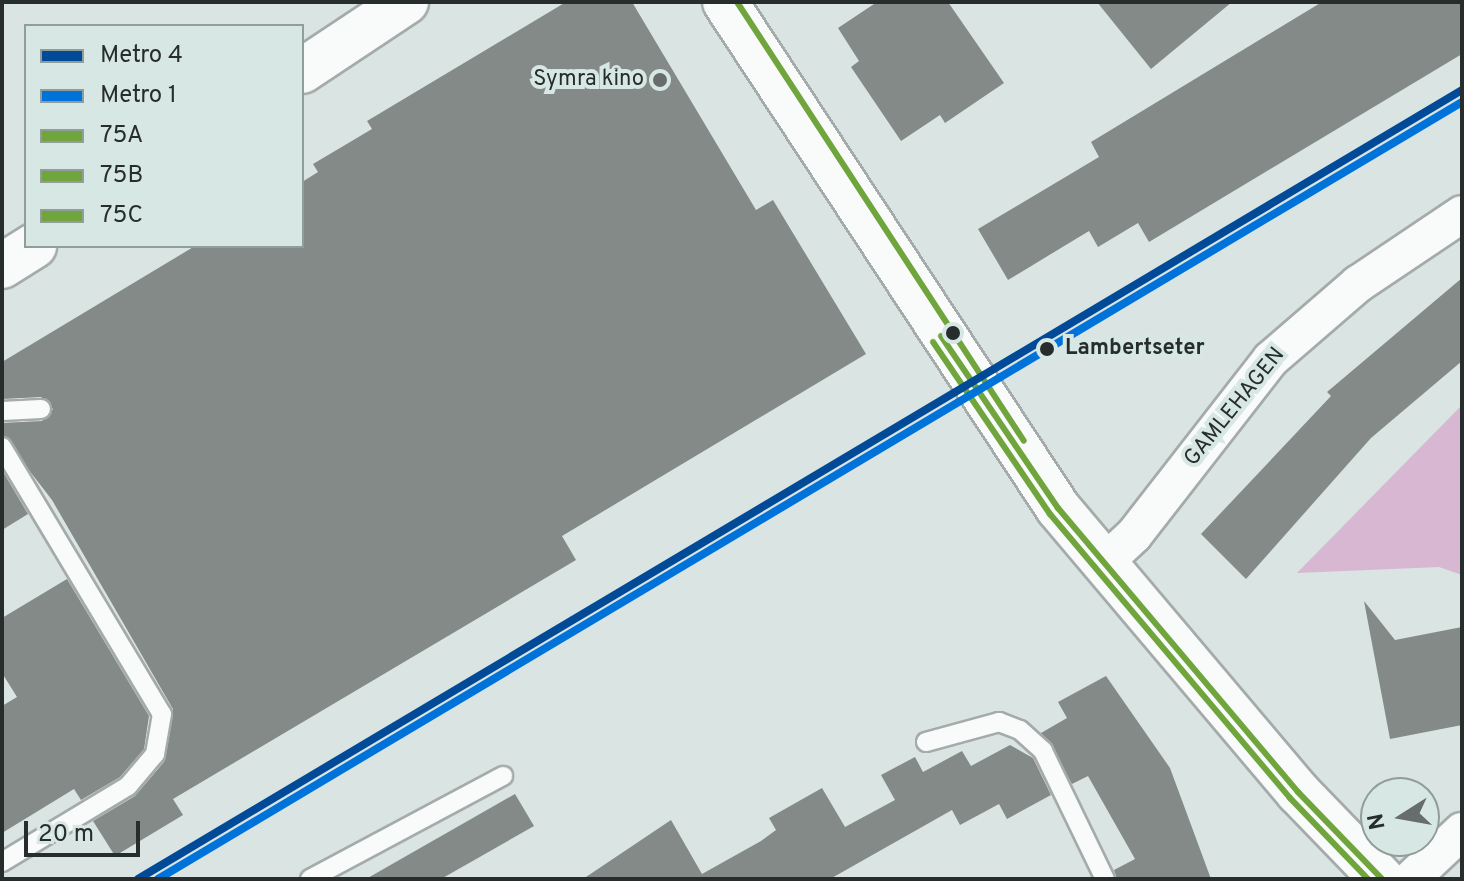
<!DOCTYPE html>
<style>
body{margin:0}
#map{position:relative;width:1464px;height:881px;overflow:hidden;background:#dae4e2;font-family:Overpass,sans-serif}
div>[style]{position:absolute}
.forest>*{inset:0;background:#d7b7d1}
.building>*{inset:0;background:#838a88}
.roads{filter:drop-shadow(2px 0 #a4abaa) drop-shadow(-2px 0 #a4abaa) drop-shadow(0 2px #a4abaa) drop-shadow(0 -2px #a4abaa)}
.service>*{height:18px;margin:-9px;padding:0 9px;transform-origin:9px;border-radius:9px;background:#f9fbfb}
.minor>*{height:36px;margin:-18px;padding:0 18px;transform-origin:18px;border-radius:18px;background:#f9fbfb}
.tertiary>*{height:44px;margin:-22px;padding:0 22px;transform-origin:22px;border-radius:22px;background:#f9fbfb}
.secondary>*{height:44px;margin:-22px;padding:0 22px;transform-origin:22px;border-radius:22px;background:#f9fbfb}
.bus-1>*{height:6px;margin:-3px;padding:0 3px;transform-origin:3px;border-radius:3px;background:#70a53d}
.bus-2>*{height:6px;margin:-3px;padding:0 3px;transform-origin:3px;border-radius:3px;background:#70a53d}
.bus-3>*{height:6px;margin:-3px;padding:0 3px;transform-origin:3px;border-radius:3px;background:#70a53d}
.metro-1>*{height:8px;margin:-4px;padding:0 4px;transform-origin:4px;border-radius:4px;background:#004a98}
.metro-2>*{height:8px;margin:-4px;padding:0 4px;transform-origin:4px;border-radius:4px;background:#0073db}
.dots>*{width:22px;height:22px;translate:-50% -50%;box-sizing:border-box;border:4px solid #d7e7e4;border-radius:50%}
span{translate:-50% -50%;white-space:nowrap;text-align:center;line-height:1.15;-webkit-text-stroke:8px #d7e7e4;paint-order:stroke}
.poi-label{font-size:22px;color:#272d2c}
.right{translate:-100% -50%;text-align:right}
.stop-label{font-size:22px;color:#272d2c;font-weight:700}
.left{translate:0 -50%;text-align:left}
.street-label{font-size:22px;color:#272d2c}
.frame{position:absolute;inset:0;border:4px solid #272d2c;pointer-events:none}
.legend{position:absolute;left:24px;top:24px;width:280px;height:224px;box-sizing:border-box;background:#d7e7e4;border:2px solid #919d9a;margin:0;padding:10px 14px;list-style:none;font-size:24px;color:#272d2c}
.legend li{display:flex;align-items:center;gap:16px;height:40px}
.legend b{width:40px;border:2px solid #919d9a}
.north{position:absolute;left:1360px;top:777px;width:80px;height:80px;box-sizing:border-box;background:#d7e7e4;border:2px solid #919d9a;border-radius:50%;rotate:259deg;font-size:22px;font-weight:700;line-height:32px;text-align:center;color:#272d2c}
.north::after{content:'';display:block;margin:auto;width:28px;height:36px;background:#666d6c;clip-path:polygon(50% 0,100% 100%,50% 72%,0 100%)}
.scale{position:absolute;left:24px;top:821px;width:116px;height:36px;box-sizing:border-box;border:4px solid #272d2c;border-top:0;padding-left:10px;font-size:24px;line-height:28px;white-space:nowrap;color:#272d2c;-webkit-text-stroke:6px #d7e7e4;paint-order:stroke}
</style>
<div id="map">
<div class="forest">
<div style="clip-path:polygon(1462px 405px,1462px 575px,1439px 567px,1297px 573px)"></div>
</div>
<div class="building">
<div style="clip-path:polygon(566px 2px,632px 2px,756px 210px,773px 200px,866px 354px,562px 536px,576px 560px,173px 799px,183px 815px,115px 856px,93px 821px,135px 796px,164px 762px,173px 709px,52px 500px,2px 435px,2px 423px,42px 421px,53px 409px,41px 397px,2px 399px,2px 362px,195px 246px,302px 246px,302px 182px,318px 172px,313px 164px,372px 129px,367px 121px)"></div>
<div style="clip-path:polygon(877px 2px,948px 2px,1004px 83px,945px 123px,940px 115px,901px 141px,851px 67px,859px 61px,838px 28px)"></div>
<div style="clip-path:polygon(1097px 2px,1232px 2px,1151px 69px)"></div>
<div style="clip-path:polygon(1322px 2px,1462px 2px,1462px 54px,1149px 242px,1138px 223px,1098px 247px,1089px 231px,1008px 280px,978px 229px,1099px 157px,1091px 142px)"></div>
<div style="clip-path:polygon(1462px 278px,1462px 361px,1371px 438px,1246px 579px,1201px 534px,1331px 396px,1327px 392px)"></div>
<div style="clip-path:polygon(2px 470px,28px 514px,2px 530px)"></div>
<div style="clip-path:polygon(67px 579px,149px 716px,144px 749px,120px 777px,81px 800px,74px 789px,2px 833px,2px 706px,17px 697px,2px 673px,2px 618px)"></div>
<div style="clip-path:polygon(1364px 601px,1395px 640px,1462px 627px,1462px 725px,1390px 739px)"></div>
<div style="clip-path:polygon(1106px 676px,1170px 768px,1211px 879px,1117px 879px,1114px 870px,1135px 859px,1088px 776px,1072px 784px,1041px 733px,1067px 718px,1058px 702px)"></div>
<div style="clip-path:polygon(1010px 745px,1033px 758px,1051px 795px,1007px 819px,999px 804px,960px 825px,952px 810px,830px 879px,583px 879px,671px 820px,702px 874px,761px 841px,776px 830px,769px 818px,822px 788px,845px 827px,895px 800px,881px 775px,915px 757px,923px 772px,962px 751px,971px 766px)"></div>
<div style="clip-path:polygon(515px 794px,534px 826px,441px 879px,366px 879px)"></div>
</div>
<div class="roads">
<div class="service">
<div style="left:2px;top:411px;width:39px;rotate:-3deg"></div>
<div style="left:2px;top:447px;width:311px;rotate:59.1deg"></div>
<div style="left:162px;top:714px;width:41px;rotate:99.9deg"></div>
<div style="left:155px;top:754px;width:42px;rotate:130.2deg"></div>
<div style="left:128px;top:786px;width:147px;rotate:148.9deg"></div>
<div style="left:926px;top:742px;width:76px;rotate:-15.3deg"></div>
<div style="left:999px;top:722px;width:22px;rotate:21deg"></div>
<div style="left:1020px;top:730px;width:31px;rotate:42deg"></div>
<div style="left:1043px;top:751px;width:142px;rotate:64.2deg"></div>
<div style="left:310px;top:879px;width:219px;rotate:-28.1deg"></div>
</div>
<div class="minor">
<div style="left:1104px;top:563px;width:41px;rotate:-43deg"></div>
<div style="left:1134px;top:535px;width:223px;rotate:-52.1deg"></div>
<div style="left:1271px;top:359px;width:115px;rotate:-40.8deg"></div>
<div style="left:1358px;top:284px;width:125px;rotate:-33.9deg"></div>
<div style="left:1411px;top:879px;width:70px;rotate:-43.3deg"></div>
</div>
<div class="tertiary">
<div style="left:302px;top:71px;width:125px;rotate:-33.6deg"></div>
<div style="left:2px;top:266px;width:38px;rotate:-32deg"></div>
</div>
<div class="secondary">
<div style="left:725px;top:2px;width:606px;rotate:56.65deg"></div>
<div style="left:1058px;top:508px;width:372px;rotate:49.8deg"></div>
<div style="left:1298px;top:792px;width:121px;rotate:46deg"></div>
</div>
</div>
<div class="bus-1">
<div style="left:941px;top:336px;width:208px;rotate:55.8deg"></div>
<div style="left:1058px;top:508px;width:372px;rotate:49.8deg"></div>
<div style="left:1298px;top:792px;width:121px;rotate:46deg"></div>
</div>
<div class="bus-2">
<div style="left:933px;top:342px;width:208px;rotate:55.8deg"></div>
<div style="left:1050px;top:514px;width:372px;rotate:49.8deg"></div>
<div style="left:1290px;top:798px;width:112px;rotate:46.1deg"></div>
</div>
<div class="bus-3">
<div style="left:737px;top:2px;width:524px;rotate:56.83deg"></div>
</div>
<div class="metro-1">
<div style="left:138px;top:879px;width:1541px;rotate:-30.79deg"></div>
</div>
<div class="metro-2">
<div style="left:158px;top:879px;width:1518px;rotate:-30.79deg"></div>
</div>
<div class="dots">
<div style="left:660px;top:80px;background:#666d6c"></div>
<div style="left:953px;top:333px;background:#272d2c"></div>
<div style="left:1047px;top:349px;background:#272d2c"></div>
</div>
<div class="poi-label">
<span class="right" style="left:644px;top:80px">Symra kino</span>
</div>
<div class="stop-label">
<span class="left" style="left:1065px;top:349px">Lambertseter</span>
</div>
<div class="street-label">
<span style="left:1235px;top:407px;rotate:-51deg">GAMLEHAGEN</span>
</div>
<div class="frame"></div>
<ul class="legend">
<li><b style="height:10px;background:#004a98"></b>Metro 4</li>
<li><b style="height:10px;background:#0073db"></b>Metro 1</li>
<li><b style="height:10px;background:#70a53d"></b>75A</li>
<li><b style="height:10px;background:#70a53d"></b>75B</li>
<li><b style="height:10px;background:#70a53d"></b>75C</li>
</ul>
<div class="north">N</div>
<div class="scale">20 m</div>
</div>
